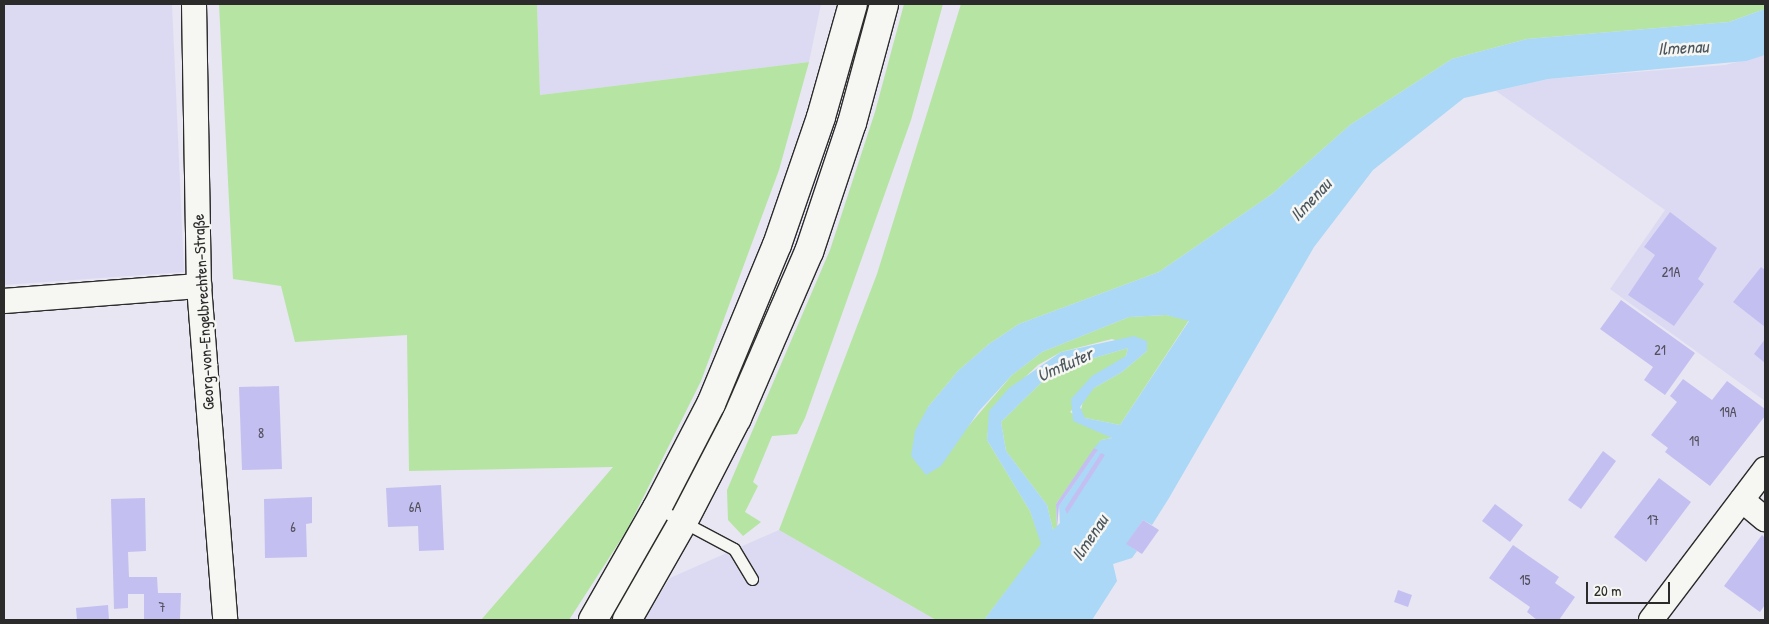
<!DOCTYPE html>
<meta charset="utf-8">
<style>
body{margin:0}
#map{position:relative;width:1769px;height:624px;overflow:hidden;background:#e7e6f2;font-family:"Patrick Hand",sans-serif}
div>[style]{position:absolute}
.built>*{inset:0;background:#dcdaf2}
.green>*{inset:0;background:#b6e4a2}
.water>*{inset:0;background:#aad8f6}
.building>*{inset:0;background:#c4bff1}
.roads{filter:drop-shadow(1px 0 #2b2b2b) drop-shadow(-1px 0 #2b2b2b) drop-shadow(0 1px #2b2b2b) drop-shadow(0 -1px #2b2b2b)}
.lane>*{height:11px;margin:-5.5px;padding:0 5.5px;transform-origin:5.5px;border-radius:5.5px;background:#f6f6f2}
.street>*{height:24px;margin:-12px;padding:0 12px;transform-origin:12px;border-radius:12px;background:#f6f6f2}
.secondary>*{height:28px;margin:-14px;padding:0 14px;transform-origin:14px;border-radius:14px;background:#f6f6f2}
span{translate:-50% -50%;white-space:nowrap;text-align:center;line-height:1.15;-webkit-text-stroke:5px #f6f6f2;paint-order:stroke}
.number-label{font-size:14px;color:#51505c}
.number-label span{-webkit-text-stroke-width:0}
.street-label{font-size:16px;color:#2b2b2b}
.water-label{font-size:18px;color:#4b565e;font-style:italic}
.frame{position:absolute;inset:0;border:5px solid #2b2b2b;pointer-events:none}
.scale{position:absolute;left:1586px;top:582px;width:84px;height:22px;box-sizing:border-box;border:2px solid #2b2b2b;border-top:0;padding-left:6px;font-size:15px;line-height:18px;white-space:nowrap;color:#2b2b2b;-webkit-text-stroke:4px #f6f6f2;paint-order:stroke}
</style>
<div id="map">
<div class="built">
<div style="clip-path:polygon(4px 4px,172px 4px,184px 272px,4px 285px)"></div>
<div style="clip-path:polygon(537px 4px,821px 4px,809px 62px,540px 95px)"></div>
<div style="clip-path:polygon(1765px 55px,1765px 401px,1610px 289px,1665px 210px,1496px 91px,1548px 79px,1725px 65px)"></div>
<div style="clip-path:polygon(779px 530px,936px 620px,643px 620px,670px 578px)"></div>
</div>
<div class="green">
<div style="clip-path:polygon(219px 4px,537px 4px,540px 95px,809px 62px,779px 170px,701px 381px,627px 530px,569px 620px,481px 620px,613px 467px,409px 471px,407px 335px,295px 342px,281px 286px,233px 279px)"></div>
<div style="clip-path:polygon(904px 4px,943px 4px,911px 120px,805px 418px,797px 434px,772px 436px,753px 482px,758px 486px,745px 512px,761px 522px,743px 536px,728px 520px,727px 490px,830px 250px,875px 112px)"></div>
<div style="clip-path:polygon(961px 4px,1765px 4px,1765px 9px,1729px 22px,1527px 39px,1452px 59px,1350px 125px,1272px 194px,1159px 272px,1019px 324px,989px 344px,958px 371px,928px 407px,959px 437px,1012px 375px,1042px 352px,1129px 317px,1166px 315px,1189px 320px,1120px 425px,1085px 418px,1080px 414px,1084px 397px,1094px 388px,1122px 372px,1147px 351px,1112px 339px,1061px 352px,1038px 365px,990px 410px,987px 440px,1030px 511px,1042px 544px,984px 620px,936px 620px,779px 530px,877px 274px)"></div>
<div style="clip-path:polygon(1128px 348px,1126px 356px,1070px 412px,1112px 438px,1101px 440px,1056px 504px,1057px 528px,1053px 530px,1047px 505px,1006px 451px,1001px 422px,1046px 378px,1070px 365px)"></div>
</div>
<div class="water">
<div style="clip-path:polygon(evenodd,1765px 9px,1765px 55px,1746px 61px,1548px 79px,1464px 98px,1373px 170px,1314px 247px,1169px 498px,1152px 525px,1143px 520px,1127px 544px,1137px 551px,1132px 558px,1113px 564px,1117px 581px,1092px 620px,984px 620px,1041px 544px,1030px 511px,987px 440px,989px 411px,1009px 388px,1061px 352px,1134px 336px,1147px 341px,1147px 351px,1122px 372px,1094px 388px,1080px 407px,1085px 418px,1120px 425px,1189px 321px,1166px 315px,1129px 317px,1042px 352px,1012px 375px,979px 411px,941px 466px,926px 475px,911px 456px,915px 431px,928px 407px,958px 371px,989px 344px,1019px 324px,1159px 272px,1272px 194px,1350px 125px,1452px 59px,1527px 39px,1729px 22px,1765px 9px,1128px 348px,1126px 356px,1092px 376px,1071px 399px,1073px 421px,1112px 438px,1101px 440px,1094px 448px,1097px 451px,1059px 506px,1060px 523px,1053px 530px,1047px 505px,1006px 451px,1001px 422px,1046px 378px,1070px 365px,1128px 348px)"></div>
</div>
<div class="building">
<div style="clip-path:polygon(1670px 212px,1717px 248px,1698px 279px,1704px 284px,1674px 326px,1628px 295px,1655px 255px,1644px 247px)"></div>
<div style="clip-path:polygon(1761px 267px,1765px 270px,1765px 327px,1733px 302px)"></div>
<div style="clip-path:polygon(1621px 300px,1695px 353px,1665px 395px,1644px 380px,1653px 367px,1600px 329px)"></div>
<div style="clip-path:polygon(1765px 339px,1765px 363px,1754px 354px)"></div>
<div style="clip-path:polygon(1683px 379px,1712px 400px,1727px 381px,1765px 409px,1765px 416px,1710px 486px,1665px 452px,1668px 448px,1651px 435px,1677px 402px,1670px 396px)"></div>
<div style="clip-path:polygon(279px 386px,282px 469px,242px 470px,239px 387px)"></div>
<div style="clip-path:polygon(1094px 448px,1098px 450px,1059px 506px,1057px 528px,1056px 504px)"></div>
<div style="clip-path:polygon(1603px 451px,1616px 461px,1581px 509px,1568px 500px)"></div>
<div style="clip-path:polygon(1101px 453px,1105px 455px,1067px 514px,1065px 509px)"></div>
<div style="clip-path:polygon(1659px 478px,1691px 502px,1646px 562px,1614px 537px)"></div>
<div style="clip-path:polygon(441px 485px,444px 550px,419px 551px,418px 526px,388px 527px,386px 488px)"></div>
<div style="clip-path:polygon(312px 497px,312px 523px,306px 524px,307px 557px,265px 558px,264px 499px)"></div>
<div style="clip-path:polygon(145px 498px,146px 551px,128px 552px,129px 577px,157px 577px,158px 593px,181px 593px,180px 620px,144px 620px,144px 594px,128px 594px,128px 608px,114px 609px,111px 499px)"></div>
<div style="clip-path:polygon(1495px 504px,1523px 525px,1510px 542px,1482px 521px)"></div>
<div style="clip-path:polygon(1143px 520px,1159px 530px,1142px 554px,1126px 544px)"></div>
<div style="clip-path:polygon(1762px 535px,1765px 538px,1765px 605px,1760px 612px,1724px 586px)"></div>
<div style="clip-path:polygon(1513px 545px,1559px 577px,1555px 583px,1575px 597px,1559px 620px,1537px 620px,1527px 612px,1530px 607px,1489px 578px)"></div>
<div style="clip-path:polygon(1398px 590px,1412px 595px,1408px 607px,1394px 602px)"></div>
<div style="clip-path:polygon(108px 605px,109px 620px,77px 620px,76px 608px)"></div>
</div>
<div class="roads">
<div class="lane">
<div style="left:657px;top:508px;width:87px;rotate:28deg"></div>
<div style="left:734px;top:549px;width:35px;rotate:59deg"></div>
</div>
<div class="street">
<div style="left:194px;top:4px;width:282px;rotate:89deg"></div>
<div style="left:199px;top:286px;width:335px;rotate:85.5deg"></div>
<div style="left:4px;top:301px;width:196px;rotate:-4.4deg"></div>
<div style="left:1742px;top:500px;width:30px;rotate:40deg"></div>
<div style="left:1651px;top:620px;width:189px;rotate:-52.9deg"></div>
</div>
<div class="secondary">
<div style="left:593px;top:620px;width:129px;rotate:-60.3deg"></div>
<div style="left:657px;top:508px;width:117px;rotate:-62.6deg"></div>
<div style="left:711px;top:404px;width:172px;rotate:-67.5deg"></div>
<div style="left:777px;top:245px;width:135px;rotate:-71deg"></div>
<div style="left:821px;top:117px;width:117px;rotate:-74.2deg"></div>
<div style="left:627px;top:620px;width:113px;rotate:-60.3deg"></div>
<div style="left:683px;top:522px;width:117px;rotate:-62.6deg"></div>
<div style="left:737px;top:418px;width:181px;rotate:-66.6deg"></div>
<div style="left:809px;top:252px;width:136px;rotate:-71.6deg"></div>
<div style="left:852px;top:123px;width:123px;rotate:-74.9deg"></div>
</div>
</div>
<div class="number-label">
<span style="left:1671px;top:272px">21A</span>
<span style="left:1660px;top:350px">21</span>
<span style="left:1728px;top:412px">19A</span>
<span style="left:261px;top:433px">8</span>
<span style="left:1694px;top:441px">19</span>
<span style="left:415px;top:507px">6A</span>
<span style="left:1653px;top:520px">17</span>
<span style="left:293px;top:527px">6</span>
<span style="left:1525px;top:580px">15</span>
<span style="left:162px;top:607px">7</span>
</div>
<div class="street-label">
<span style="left:203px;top:312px;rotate:-93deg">Georg-von-Engelbrechten-Straße</span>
</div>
<div class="water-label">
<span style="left:1683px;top:48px;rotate:-3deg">Ilmenau</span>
<span style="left:1311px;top:200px;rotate:-47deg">Ilmenau</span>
<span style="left:1065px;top:365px;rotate:-24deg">Umfluter</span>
<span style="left:1090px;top:538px;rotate:-56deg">Ilmenau</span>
</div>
<div class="frame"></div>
<div class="scale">20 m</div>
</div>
